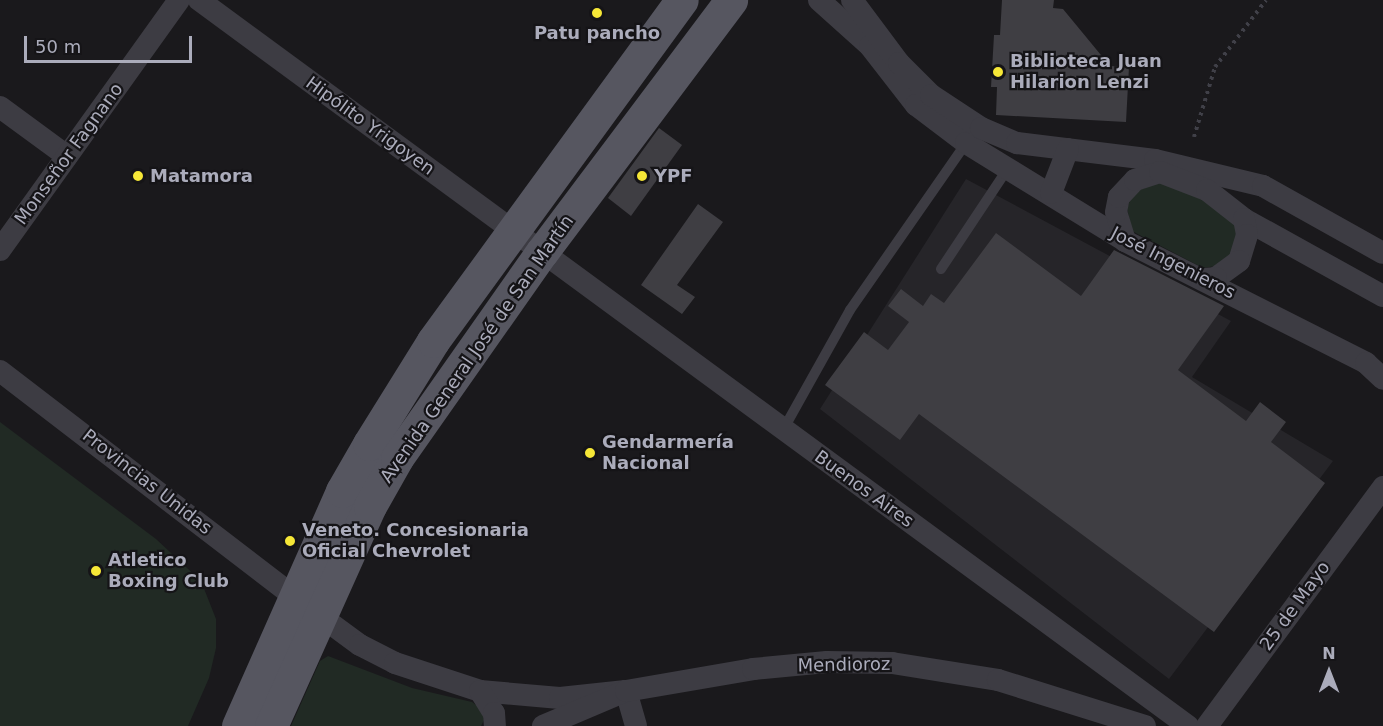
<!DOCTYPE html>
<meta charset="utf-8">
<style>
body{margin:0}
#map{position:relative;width:1383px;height:726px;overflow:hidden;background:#1a191c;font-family:"DejaVu Sans",sans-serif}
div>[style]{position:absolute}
.built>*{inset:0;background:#262529}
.green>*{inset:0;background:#212a24}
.building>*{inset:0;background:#3f3e43}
.path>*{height:4px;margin-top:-2px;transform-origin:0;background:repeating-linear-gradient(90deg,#404048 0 3px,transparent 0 7.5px)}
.service>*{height:10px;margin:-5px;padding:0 5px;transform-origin:5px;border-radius:5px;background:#3d3c43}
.minor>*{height:22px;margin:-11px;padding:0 11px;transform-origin:11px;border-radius:11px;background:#3d3c43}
.primary>*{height:33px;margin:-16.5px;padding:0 16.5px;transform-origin:16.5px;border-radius:16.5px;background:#565660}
.dots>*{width:16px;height:16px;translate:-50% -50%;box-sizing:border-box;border:3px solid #151417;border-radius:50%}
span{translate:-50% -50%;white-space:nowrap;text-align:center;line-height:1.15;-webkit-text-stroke:4.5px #151417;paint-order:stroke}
.poi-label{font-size:18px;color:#abacbb;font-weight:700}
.left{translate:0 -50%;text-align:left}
.street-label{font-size:18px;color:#abacbb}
.north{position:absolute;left:1299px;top:642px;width:60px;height:60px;-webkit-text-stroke:4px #151417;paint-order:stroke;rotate:0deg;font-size:16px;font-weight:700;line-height:24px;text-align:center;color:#abacbb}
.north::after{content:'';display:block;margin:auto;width:21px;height:27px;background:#abacbb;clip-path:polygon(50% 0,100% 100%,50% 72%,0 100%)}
.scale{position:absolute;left:24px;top:36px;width:168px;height:27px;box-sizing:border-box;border:3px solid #abacbb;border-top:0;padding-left:8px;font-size:18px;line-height:21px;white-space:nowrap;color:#abacbb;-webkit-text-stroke:4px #151417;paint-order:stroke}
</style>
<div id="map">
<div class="built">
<div style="clip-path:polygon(966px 179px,1231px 321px,1192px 377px,1333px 461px,1169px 679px,820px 409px)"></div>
</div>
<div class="green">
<div style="clip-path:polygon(1158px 182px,1171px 182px,1228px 214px,1238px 229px,1235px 253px,1216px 266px,1203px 268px,1132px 231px,1127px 208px,1133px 193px)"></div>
<div style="clip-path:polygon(0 422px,156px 539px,201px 581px,216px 619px,216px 648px,209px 678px,188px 726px,0 726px)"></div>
<div style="clip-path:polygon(328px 656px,412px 688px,472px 702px,481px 709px,484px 720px,481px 726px,291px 726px,320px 661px)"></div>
</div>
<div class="building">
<div style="clip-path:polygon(1002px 0,1054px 0,1053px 8px,1063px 9px,1110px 66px,1129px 67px,1126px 122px,996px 115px,997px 87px,991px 87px,994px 35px,1000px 35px)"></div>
<div style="clip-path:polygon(659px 128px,682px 145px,631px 216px,608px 198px)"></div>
<div style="clip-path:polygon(698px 204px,723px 222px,677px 285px,695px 297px,682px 314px,641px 285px)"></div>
<div style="clip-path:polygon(996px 233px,1081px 296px,1114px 250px,1224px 306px,1178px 370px,1246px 421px,1260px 402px,1286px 422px,1271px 442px,1325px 483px,1214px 632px,919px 414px,900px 440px,825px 385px,864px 332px,888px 350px,909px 322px,888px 306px,901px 289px,923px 306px,931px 294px,944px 303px)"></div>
</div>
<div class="path">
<div style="left:1194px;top:137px;width:73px;rotate:-73.3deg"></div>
<div style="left:1215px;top:67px;width:84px;rotate:-52.7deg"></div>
</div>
<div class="service">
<div style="left:941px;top:269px;width:121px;rotate:-56.4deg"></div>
<div style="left:783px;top:430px;width:137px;rotate:-60.8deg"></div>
<div style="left:850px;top:310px;width:203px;rotate:-55.2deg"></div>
</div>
<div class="minor">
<div style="left:199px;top:0;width:1227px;rotate:36.28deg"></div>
<div style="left:819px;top:0;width:69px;rotate:42deg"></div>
<div style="left:870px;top:46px;width:75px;rotate:52.1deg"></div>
<div style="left:916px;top:105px;width:63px;rotate:37.2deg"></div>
<div style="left:966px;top:143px;width:187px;rotate:31.6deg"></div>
<div style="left:1125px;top:241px;width:270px;rotate:26.8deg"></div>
<div style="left:1366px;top:363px;width:23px;rotate:43deg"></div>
<div style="left:852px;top:0;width:79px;rotate:53.3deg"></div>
<div style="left:899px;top:63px;width:45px;rotate:45deg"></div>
<div style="left:931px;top:95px;width:60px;rotate:33.4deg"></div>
<div style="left:981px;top:128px;width:39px;rotate:23deg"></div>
<div style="left:1017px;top:143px;width:139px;rotate:7deg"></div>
<div style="left:1155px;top:160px;width:111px;rotate:13.5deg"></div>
<div style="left:1263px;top:186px;width:137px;rotate:29.2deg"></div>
<div style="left:0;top:107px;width:83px;rotate:36.2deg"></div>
<div style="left:1051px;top:193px;width:47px;rotate:-68.9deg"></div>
<div style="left:1244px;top:219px;width:159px;rotate:29deg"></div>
<div style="left:1125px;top:241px;width:30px;rotate:-107deg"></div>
<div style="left:1116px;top:212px;width:15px;rotate:-79deg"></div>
<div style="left:1119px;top:197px;width:23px;rotate:-47deg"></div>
<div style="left:1135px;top:180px;width:26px;rotate:-18deg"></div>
<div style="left:1160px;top:172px;width:50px;rotate:21deg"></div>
<div style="left:1207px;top:190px;width:47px;rotate:38.1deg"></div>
<div style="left:1244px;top:219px;width:16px;rotate:79deg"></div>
<div style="left:1247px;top:235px;width:27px;rotate:107deg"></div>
<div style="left:1239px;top:261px;width:29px;rotate:144deg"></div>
<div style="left:1216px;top:278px;width:11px;rotate:175deg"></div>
<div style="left:0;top:250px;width:307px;rotate:-54.4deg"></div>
<div style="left:0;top:371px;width:373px;rotate:37.5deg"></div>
<div style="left:296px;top:598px;width:79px;rotate:36.3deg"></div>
<div style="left:360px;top:645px;width:39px;rotate:27deg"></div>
<div style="left:395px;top:663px;width:89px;rotate:18.2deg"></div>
<div style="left:480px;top:691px;width:80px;rotate:5deg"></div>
<div style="left:560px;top:698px;width:66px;rotate:-6.1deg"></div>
<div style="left:480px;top:691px;width:26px;rotate:58deg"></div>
<div style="left:494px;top:713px;width:13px;rotate:86deg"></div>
<div style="left:626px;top:691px;width:36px;rotate:74deg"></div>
<div style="left:543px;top:726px;width:90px;rotate:-22.9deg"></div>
<div style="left:626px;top:691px;width:129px;rotate:-9.8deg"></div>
<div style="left:753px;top:669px;width:74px;rotate:-5.4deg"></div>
<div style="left:827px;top:662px;width:65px;rotate:0.9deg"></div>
<div style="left:892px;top:663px;width:107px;rotate:9.1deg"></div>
<div style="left:998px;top:680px;width:154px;rotate:17.4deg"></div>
<div style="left:1207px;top:726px;width:297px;rotate:-53.6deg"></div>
</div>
<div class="primary">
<div style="left:238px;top:726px;width:257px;rotate:-66.1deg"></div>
<div style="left:342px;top:491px;width:54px;rotate:-60.1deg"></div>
<div style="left:369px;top:444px;width:121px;rotate:-58.1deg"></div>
<div style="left:433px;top:341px;width:422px;rotate:-53.9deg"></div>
<div style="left:271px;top:726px;width:241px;rotate:-65.8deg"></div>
<div style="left:370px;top:506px;width:55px;rotate:-60.6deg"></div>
<div style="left:397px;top:458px;width:252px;rotate:-54.9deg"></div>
<div style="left:542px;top:252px;width:315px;rotate:-53.1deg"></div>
</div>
<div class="dots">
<div style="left:597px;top:13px;background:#f6e737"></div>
<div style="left:998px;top:72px;background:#f6e737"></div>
<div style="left:138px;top:176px;background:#f6e737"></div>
<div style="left:642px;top:176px;background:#f6e737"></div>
<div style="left:590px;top:453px;background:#f6e737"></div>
<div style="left:290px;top:541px;background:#f6e737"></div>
<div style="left:96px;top:571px;background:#f6e737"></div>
</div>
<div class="poi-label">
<span style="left:597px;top:33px">Patu pancho</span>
<span class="left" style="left:1010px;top:72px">Biblioteca Juan<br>Hilarion Lenzi</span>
<span class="left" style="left:150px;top:176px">Matamora</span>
<span class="left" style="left:654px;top:176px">YPF</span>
<span class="left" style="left:602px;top:453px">Gendarmería<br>Nacional</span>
<span class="left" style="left:302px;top:541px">Veneto. Concesionaria<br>Oficial Chevrolet</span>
<span class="left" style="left:108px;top:571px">Atletico<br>Boxing Club</span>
</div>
<div class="street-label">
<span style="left:370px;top:126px;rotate:36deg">Hipólito Yrigoyen</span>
<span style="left:69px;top:154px;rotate:-54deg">Monseñor Fagnano</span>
<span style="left:1173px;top:263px;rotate:27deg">José Ingenieros</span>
<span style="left:477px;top:349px;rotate:-55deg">Avenida General José de San Martín</span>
<span style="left:147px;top:482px;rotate:38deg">Provincias Unidas</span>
<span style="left:864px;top:489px;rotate:36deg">Buenos Aires</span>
<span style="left:1295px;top:606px;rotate:-54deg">25 de Mayo</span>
<span style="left:844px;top:665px;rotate:-1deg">Mendioroz</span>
</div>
<div class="north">N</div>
<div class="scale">50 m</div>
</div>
